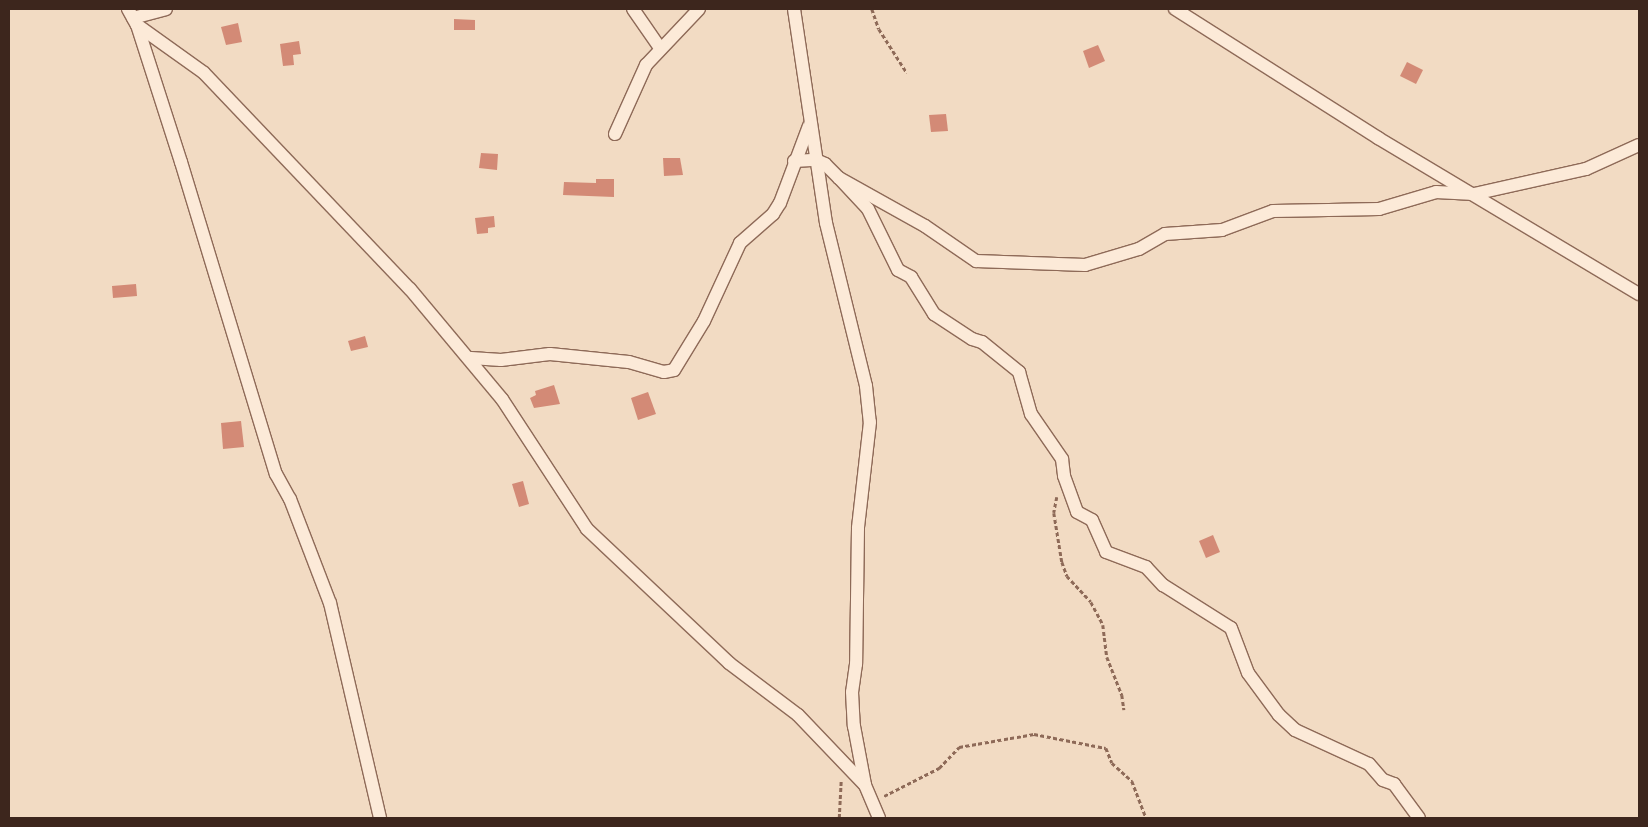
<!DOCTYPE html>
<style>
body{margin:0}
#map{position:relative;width:1648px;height:827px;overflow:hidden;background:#f2dbc3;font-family:"Source Serif 4",serif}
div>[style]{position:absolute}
.building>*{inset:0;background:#d38a76}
.path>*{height:2.5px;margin-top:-1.25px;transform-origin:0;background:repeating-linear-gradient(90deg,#8e6a58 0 4px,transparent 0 6.5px)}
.roads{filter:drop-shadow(1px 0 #8e6a58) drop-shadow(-1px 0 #8e6a58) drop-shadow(0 1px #8e6a58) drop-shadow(0 -1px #8e6a58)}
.street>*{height:12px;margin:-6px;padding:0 6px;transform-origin:6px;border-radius:6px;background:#fcead8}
span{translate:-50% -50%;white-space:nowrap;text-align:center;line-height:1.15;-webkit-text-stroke:4px #f8e7d4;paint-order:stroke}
.frame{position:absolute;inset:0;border:10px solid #3d261d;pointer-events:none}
</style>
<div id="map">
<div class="building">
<div style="clip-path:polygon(454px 19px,475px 20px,475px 30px,454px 30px)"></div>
<div style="clip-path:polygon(238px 23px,242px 42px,226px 45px,221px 27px)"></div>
<div style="clip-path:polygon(299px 41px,301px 54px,293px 55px,294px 65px,283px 66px,280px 44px)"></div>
<div style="clip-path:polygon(1098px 45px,1105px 61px,1089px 68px,1083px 51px)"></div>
<div style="clip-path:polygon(1407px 62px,1423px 70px,1416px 84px,1400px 76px)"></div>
<div style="clip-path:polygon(946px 114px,948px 131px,931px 132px,929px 115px)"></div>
<div style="clip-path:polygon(481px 153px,498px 154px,497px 170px,479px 168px)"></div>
<div style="clip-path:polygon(663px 158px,680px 158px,683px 175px,664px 176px)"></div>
<div style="clip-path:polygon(596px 179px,614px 179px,614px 197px,563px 195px,564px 182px,596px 183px)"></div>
<div style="clip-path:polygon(494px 216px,495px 227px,488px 228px,488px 233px,477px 234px,475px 218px)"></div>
<div style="clip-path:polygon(136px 284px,137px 296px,113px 298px,112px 286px)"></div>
<div style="clip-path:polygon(365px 336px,368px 347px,351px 351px,348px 341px)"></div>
<div style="clip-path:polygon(554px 385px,560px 404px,534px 408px,530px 398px,536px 395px,535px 391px)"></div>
<div style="clip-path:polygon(648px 392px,656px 414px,638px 420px,631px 398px)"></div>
<div style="clip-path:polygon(241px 421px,244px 447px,223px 449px,221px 423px)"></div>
<div style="clip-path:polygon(523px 481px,529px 504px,519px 507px,512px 484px)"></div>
<div style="clip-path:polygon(1213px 535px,1220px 552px,1206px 558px,1199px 541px)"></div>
</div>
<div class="path">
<div style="left:872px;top:9px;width:21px;rotate:71deg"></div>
<div style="left:879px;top:29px;width:52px;rotate:57.5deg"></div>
<div style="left:1057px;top:497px;width:16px;rotate:101deg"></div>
<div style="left:1054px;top:513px;width:50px;rotate:80.7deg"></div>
<div style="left:1062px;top:562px;width:15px;rotate:70deg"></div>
<div style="left:1067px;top:576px;width:35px;rotate:47deg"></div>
<div style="left:1091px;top:602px;width:26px;rotate:62deg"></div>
<div style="left:1103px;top:625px;width:32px;rotate:83deg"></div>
<div style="left:1107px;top:657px;width:41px;rotate:68.5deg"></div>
<div style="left:1122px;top:695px;width:15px;rotate:82deg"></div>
<div style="left:884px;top:796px;width:62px;rotate:-27deg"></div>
<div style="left:939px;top:768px;width:29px;rotate:-46deg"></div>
<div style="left:959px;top:747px;width:76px;rotate:-9.8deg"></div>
<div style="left:1034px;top:734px;width:73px;rotate:11deg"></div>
<div style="left:1106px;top:748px;width:16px;rotate:68deg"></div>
<div style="left:1112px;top:763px;width:27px;rotate:42deg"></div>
<div style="left:1132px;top:781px;width:40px;rotate:69deg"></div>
<div style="left:839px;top:818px;width:38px;rotate:-87deg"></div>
</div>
<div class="roads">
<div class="street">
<div style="left:128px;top:9px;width:18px;rotate:61deg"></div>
<div style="left:137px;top:25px;width:144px;rotate:72.2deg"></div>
<div style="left:181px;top:162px;width:326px;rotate:73.1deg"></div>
<div style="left:276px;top:474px;width:29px;rotate:61deg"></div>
<div style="left:290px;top:499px;width:111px;rotate:69deg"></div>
<div style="left:330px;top:603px;width:221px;rotate:76.9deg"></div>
<div style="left:633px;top:9px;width:47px;rotate:55.3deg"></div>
<div style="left:794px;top:9px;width:216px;rotate:81.5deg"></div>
<div style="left:826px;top:223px;width:168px;rotate:76.2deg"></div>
<div style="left:866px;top:386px;width:36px;rotate:84deg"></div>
<div style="left:870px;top:422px;width:107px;rotate:96.5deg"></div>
<div style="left:858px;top:528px;width:136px;rotate:90.8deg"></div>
<div style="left:856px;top:664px;width:28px;rotate:98deg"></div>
<div style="left:852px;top:692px;width:34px;rotate:87deg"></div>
<div style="left:854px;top:726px;width:60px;rotate:79.4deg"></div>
<div style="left:865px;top:785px;width:36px;rotate:67deg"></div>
<div style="left:1175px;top:9px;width:241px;rotate:32.4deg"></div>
<div style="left:1378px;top:138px;width:304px;rotate:30.9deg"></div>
<div style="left:133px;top:18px;width:34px;rotate:-15deg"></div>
<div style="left:137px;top:25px;width:82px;rotate:35.6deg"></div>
<div style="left:204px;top:73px;width:298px;rotate:46.4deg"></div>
<div style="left:410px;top:289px;width:143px;rotate:50.1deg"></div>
<div style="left:502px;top:399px;width:155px;rotate:56.8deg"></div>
<div style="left:587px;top:529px;width:195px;rotate:43.3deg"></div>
<div style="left:729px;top:663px;width:86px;rotate:37deg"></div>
<div style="left:798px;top:715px;width:97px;rotate:46.3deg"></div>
<div style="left:615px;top:134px;width:76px;rotate:-65.8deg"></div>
<div style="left:646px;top:65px;width:77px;rotate:-46.6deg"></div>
<div style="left:794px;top:161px;width:22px;rotate:-3deg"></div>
<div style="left:816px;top:160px;width:10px;rotate:24deg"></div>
<div style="left:825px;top:164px;width:20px;rotate:45deg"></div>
<div style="left:839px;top:178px;width:98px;rotate:29.2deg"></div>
<div style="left:925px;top:226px;width:62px;rotate:34.5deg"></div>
<div style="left:976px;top:261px;width:109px;rotate:2.1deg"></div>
<div style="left:1085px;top:265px;width:56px;rotate:-16.5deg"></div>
<div style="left:1139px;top:249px;width:30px;rotate:-30deg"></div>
<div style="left:1165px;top:234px;width:57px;rotate:-4deg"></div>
<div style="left:1222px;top:230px;width:54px;rotate:-20.4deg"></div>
<div style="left:1273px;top:211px;width:106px;rotate:-1.1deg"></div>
<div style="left:1379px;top:209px;width:59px;rotate:-16.6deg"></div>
<div style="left:1436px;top:192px;width:38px;rotate:3deg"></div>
<div style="left:1474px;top:194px;width:115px;rotate:-12.6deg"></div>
<div style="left:1586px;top:169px;width:58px;rotate:-24.4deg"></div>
<div style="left:839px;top:178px;width:42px;rotate:46.9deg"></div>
<div style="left:868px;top:209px;width:68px;rotate:63.8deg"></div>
<div style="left:898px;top:270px;width:15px;rotate:28deg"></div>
<div style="left:911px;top:277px;width:44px;rotate:58.1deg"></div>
<div style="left:934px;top:314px;width:45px;rotate:33.3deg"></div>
<div style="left:972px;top:339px;width:10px;rotate:17deg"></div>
<div style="left:982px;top:342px;width:48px;rotate:39deg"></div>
<div style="left:1019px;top:372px;width:44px;rotate:74.1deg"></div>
<div style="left:1031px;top:414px;width:55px;rotate:55.4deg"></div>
<div style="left:1062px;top:459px;width:17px;rotate:83deg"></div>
<div style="left:1064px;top:476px;width:38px;rotate:70deg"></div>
<div style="left:1077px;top:512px;width:17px;rotate:28deg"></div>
<div style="left:1092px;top:520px;width:35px;rotate:66deg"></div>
<div style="left:1106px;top:552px;width:43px;rotate:20.6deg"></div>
<div style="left:1146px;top:567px;width:25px;rotate:47deg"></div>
<div style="left:1163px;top:585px;width:80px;rotate:32.3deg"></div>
<div style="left:1231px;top:628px;width:48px;rotate:69.3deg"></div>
<div style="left:1248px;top:673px;width:52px;rotate:53.6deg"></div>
<div style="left:1279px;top:715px;width:22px;rotate:43deg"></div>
<div style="left:1295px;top:730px;width:81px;rotate:24.7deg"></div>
<div style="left:1369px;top:764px;width:21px;rotate:49deg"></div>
<div style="left:1383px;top:780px;width:12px;rotate:20deg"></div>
<div style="left:1394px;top:784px;width:42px;rotate:53.7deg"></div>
<div style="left:471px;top:358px;width:30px;rotate:4deg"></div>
<div style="left:501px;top:360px;width:49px;rotate:-7deg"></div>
<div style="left:550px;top:354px;width:79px;rotate:5.8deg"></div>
<div style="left:629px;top:362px;width:36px;rotate:16deg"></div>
<div style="left:664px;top:372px;width:10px;rotate:-11deg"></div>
<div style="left:674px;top:370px;width:57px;rotate:-58.5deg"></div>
<div style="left:704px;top:321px;width:86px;rotate:-65.2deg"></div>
<div style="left:740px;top:243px;width:44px;rotate:-41.3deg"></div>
<div style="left:773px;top:214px;width:13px;rotate:-58deg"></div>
<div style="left:780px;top:203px;width:82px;rotate:-69.4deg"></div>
</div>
</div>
<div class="frame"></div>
</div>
